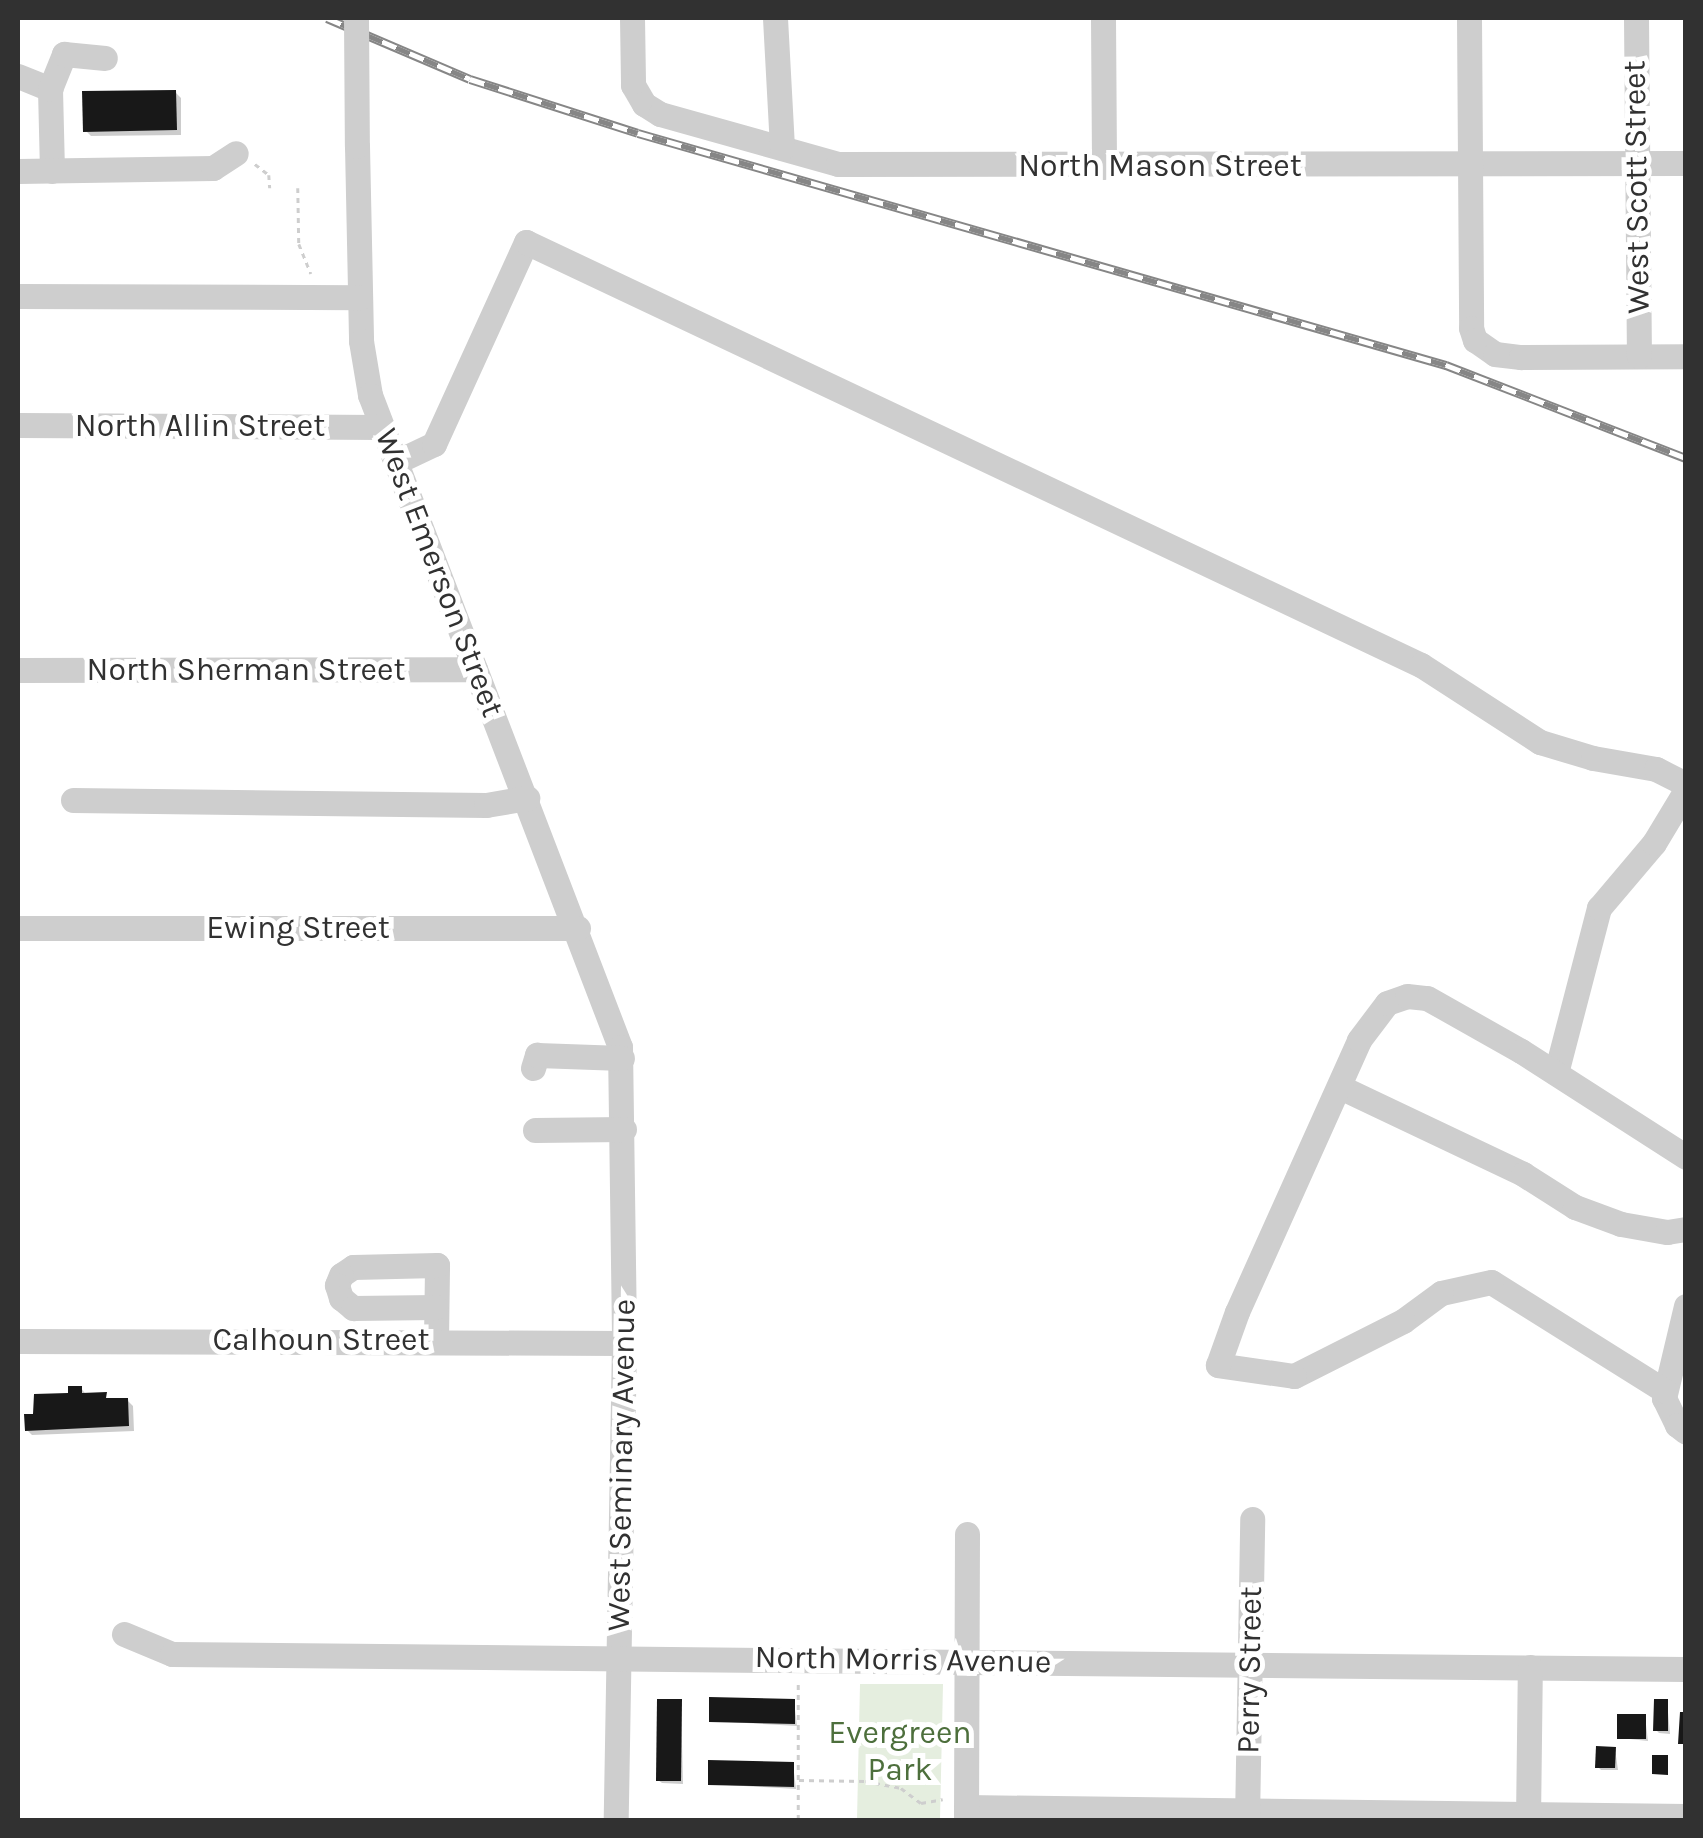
<!DOCTYPE html>
<style>
body{margin:0}
#map{position:relative;width:1703px;height:1838px;overflow:hidden;background:#fff;font-family:Karla,sans-serif}
div>[style]{position:absolute}
.green>*{inset:0;background:#e5eedf}
.shadow>*{inset:0;background:#0003}
.building>*{inset:0;background:#181818}
.path>*{height:2.5px;margin-top:-1.25px;transform-origin:0;background:repeating-linear-gradient(90deg,#cecece 0 5px,transparent 0 10px)}
.minor>*{height:25px;margin:-12.5px;padding:0 12.5px;transform-origin:12.5px;border-radius:12.5px;background:#cecece}
.rail>*{height:9px;margin-top:-4.5px;transform-origin:0;background:repeating-linear-gradient(90deg,#fff 0 15px,#868686 0 30px);box-sizing:border-box;border-block:2px solid #868686}
.minor-bridge>*{height:25px;margin:-12.5px;padding:0 12.5px;transform-origin:12.5px;border-radius:12.5px;background:#cecece}
span{translate:-50% -50%;white-space:nowrap;text-align:center;line-height:1.15;-webkit-text-stroke:10px #fff;paint-order:stroke}
.street-label{font-size:32px;color:#313131}
.park-label{font-size:32px;color:#4d6f3c}
.frame{position:absolute;inset:0;border:20px solid #313131;pointer-events:none}
</style>
<div id="map">
<div class="green">
<div style="clip-path:polygon(860px 1684px,943px 1684px,940px 1820px,857px 1820px)"></div>
</div>
<div class="shadow">
<div style="clip-path:polygon(175px 92px,181px 98px,181px 135px,91px 136px,85px 130px)"></div>
<div style="clip-path:polygon(81px 1388px,87px 1396px,127px 1400px,133px 1406px,134px 1431px,32px 1435px,27px 1430px,36px 1416px)"></div>
<div style="clip-path:polygon(794px 1701px,797px 1726px,711px 1721px)"></div>
<div style="clip-path:polygon(1667px 1701px,1670px 1734px,1659px 1733px,1656px 1730px)"></div>
<div style="clip-path:polygon(681px 1702px,683px 1784px,662px 1783px,658px 1780px)"></div>
<div style="clip-path:polygon(1645px 1716px,1648px 1741px,1620px 1738px)"></div>
<div style="clip-path:polygon(1615px 1749px,1618px 1770px,1601px 1770px,1598px 1767px)"></div>
<div style="clip-path:polygon(793px 1764px,796px 1789px,710px 1784px)"></div>
</div>
<div class="building">
<div style="clip-path:polygon(176px 90px,177px 130px,83px 132px,82px 91px)"></div>
<div style="clip-path:polygon(68px 1386px,82px 1386px,82px 1393px,107px 1392px,106px 1398px,128px 1398px,129px 1426px,25px 1431px,24px 1414px,33px 1414px,34px 1394px,68px 1393px)"></div>
<div style="clip-path:polygon(709px 1697px,795px 1699px,795px 1724px,709px 1722px)"></div>
<div style="clip-path:polygon(657px 1699px,682px 1699px,681px 1781px,656px 1781px)"></div>
<div style="clip-path:polygon(1654px 1699px,1668px 1699px,1668px 1731px,1653px 1731px)"></div>
<div style="clip-path:polygon(1680px 1712px,1686px 1712px,1686px 1744px,1678px 1744px)"></div>
<div style="clip-path:polygon(1617px 1714px,1646px 1714px,1646px 1739px,1617px 1739px)"></div>
<div style="clip-path:polygon(1596px 1746px,1616px 1747px,1615px 1768px,1595px 1768px)"></div>
<div style="clip-path:polygon(1652px 1755px,1668px 1755px,1668px 1775px,1652px 1774px)"></div>
<div style="clip-path:polygon(708px 1760px,794px 1762px,794px 1787px,708px 1785px)"></div>
</div>
<div class="path">
<div style="left:255px;top:164px;width:18px;rotate:38deg"></div>
<div style="left:269px;top:175px;width:13px;rotate:86deg"></div>
<div style="left:298px;top:188px;width:56px;rotate:89deg"></div>
<div style="left:299px;top:244px;width:32px;rotate:68deg"></div>
<div style="left:799px;top:1780px;width:66px;rotate:0.9deg"></div>
<div style="left:865px;top:1781px;width:37px;rotate:11deg"></div>
<div style="left:901px;top:1788px;width:25px;rotate:37deg"></div>
<div style="left:921px;top:1803px;width:22px;rotate:-10deg"></div>
<div style="left:798px;top:1820px;width:137px;rotate:-90deg"></div>
</div>
<div class="minor">
<div style="left:632px;top:18px;width:67px;rotate:89.1deg"></div>
<div style="left:633px;top:85px;width:22px;rotate:60deg"></div>
<div style="left:644px;top:104px;width:19px;rotate:32deg"></div>
<div style="left:660px;top:114px;width:185px;rotate:15.7deg"></div>
<div style="left:838px;top:164px;width:848px;rotate:-0.07deg"></div>
<div style="left:775px;top:18px;width:130px;rotate:86.9deg"></div>
<div style="left:1103px;top:18px;width:149px;rotate:89.6deg"></div>
<div style="left:1469px;top:18px;width:310px;rotate:89.6deg"></div>
<div style="left:1471px;top:328px;width:13px;rotate:72deg"></div>
<div style="left:1475px;top:340px;width:24px;rotate:35deg"></div>
<div style="left:1495px;top:354px;width:26px;rotate:7deg"></div>
<div style="left:1521px;top:357px;width:165px;rotate:-0.3deg"></div>
<div style="left:1636px;top:18px;width:338px;rotate:89.5deg"></div>
<div style="left:18px;top:76px;width:35px;rotate:22deg"></div>
<div style="left:50px;top:89px;width:82px;rotate:88.6deg"></div>
<div style="left:50px;top:89px;width:38px;rotate:-68deg"></div>
<div style="left:64px;top:54px;width:41px;rotate:5.6deg"></div>
<div style="left:357px;top:146px;width:195px;rotate:88.8deg"></div>
<div style="left:361px;top:341px;width:55px;rotate:80.5deg"></div>
<div style="left:370px;top:395px;width:698px;rotate:69.02deg"></div>
<div style="left:620px;top:1047px;width:296px;rotate:89.2deg"></div>
<div style="left:624px;top:1343px;width:477px;rotate:91deg"></div>
<div style="left:18px;top:171px;width:195px;rotate:-0.9deg"></div>
<div style="left:213px;top:168px;width:27px;rotate:-33deg"></div>
<div style="left:18px;top:296px;width:342px;rotate:0.2deg"></div>
<div style="left:18px;top:425px;width:364px;rotate:0.3deg"></div>
<div style="left:396px;top:462px;width:42px;rotate:-25.3deg"></div>
<div style="left:434px;top:444px;width:222px;rotate:-65.5deg"></div>
<div style="left:526px;top:242px;width:990px;rotate:25.3deg"></div>
<div style="left:1421px;top:665px;width:142px;rotate:32.9deg"></div>
<div style="left:1540px;top:742px;width:55px;rotate:16.8deg"></div>
<div style="left:1593px;top:758px;width:64px;rotate:9.9deg"></div>
<div style="left:1656px;top:769px;width:34px;rotate:27deg"></div>
<div style="left:18px;top:670px;width:457px;rotate:-0.1deg"></div>
<div style="left:73px;top:800px;width:413px;rotate:0.7deg"></div>
<div style="left:486px;top:805px;width:42px;rotate:-9.7deg"></div>
<div style="left:18px;top:928px;width:560px"></div>
<div style="left:533px;top:1068px;width:14px;rotate:-73deg"></div>
<div style="left:537px;top:1055px;width:85px;rotate:2deg"></div>
<div style="left:1556px;top:1073px;width:171px;rotate:-75.4deg"></div>
<div style="left:1599px;top:908px;width:85px;rotate:-49.8deg"></div>
<div style="left:1654px;top:843px;width:62px;rotate:-58.9deg"></div>
<div style="left:1340px;top:1087px;width:203px;rotate:25.4deg"></div>
<div style="left:1523px;top:1174px;width:62px;rotate:32.4deg"></div>
<div style="left:1575px;top:1207px;width:49px;rotate:20.3deg"></div>
<div style="left:1621px;top:1224px;width:47px;rotate:9.9deg"></div>
<div style="left:1667px;top:1232px;width:19px;rotate:-9deg"></div>
<div style="left:535px;top:1130px;width:89px;rotate:-0.6deg"></div>
<div style="left:1686px;top:1306px;width:95px;rotate:103.4deg"></div>
<div style="left:1664px;top:1398px;width:30px;rotate:64deg"></div>
<div style="left:1677px;top:1425px;width:11px;rotate:38deg"></div>
<div style="left:436px;top:1340px;width:75px;rotate:-89.2deg"></div>
<div style="left:437px;top:1265px;width:84px;rotate:178.6deg"></div>
<div style="left:353px;top:1267px;width:14px;rotate:146deg"></div>
<div style="left:341px;top:1275px;width:11px;rotate:112deg"></div>
<div style="left:337px;top:1285px;width:14px;rotate:73deg"></div>
<div style="left:341px;top:1298px;width:16px;rotate:40deg"></div>
<div style="left:353px;top:1308px;width:83px;rotate:-0.7deg"></div>
<div style="left:18px;top:1341px;width:606px;rotate:0.19deg"></div>
<div style="left:1665px;top:1391px;width:205px;rotate:-147.9deg"></div>
<div style="left:1491px;top:1282px;width:51px;rotate:167.6deg"></div>
<div style="left:1441px;top:1293px;width:47px;rotate:143.6deg"></div>
<div style="left:1403px;top:1321px;width:122px;rotate:153.2deg"></div>
<div style="left:1294px;top:1376px;width:77px;rotate:-171.8deg"></div>
<div style="left:1218px;top:1365px;width:56px;rotate:-70.3deg"></div>
<div style="left:1237px;top:1312px;width:298px;rotate:-65.8deg"></div>
<div style="left:1359px;top:1040px;width:46px;rotate:-52.9deg"></div>
<div style="left:1387px;top:1003px;width:21px;rotate:-19deg"></div>
<div style="left:1407px;top:996px;width:20px;rotate:6deg"></div>
<div style="left:1427px;top:998px;width:108px;rotate:29.4deg"></div>
<div style="left:1521px;top:1051px;width:196px;rotate:32.7deg"></div>
<div style="left:124px;top:1634px;width:52px;rotate:22.6deg"></div>
<div style="left:172px;top:1654px;width:1514px;rotate:0.57deg"></div>
<div style="left:966px;top:1807px;width:720px;rotate:0.72deg"></div>
<div style="left:966px;top:1820px;width:286px;rotate:-89.8deg"></div>
<div style="left:1247px;top:1820px;width:301px;rotate:-89deg"></div>
<div style="left:1528px;top:1820px;width:153px;rotate:-89.3deg"></div>
</div>
<div class="rail">
<div style="left:327px;top:18px;width:155px;rotate:23.1deg"></div>
<div style="left:470px;top:79px;width:176px;rotate:17.8deg"></div>
<div style="left:638px;top:133px;width:841px;rotate:16.02deg"></div>
<div style="left:1446px;top:365px;width:257px;rotate:21.2deg"></div>
</div>
<div class="minor-bridge">
<div style="left:356px;top:18px;width:128px;rotate:89.6deg"></div>
</div>
<div class="street-label">
<span style="left:1160px;top:166px">North Mason Street</span>
<span style="left:1637px;top:187px;rotate:-91deg">West Scott Street</span>
<span style="left:200px;top:426px">North Allin Street</span>
<span style="left:439px;top:573px;rotate:69deg">West Emerson Street</span>
<span style="left:246px;top:670px">North Sherman Street</span>
<span style="left:298px;top:928px">Ewing Street</span>
<span style="left:321px;top:1340px">Calhoun Street</span>
<span style="left:622px;top:1465px;rotate:-89deg">West Seminary Avenue</span>
<span style="left:903px;top:1660px;rotate:1deg">North Morris Avenue</span>
<span style="left:1250px;top:1670px;rotate:-89deg">Perry Street</span>
</div>
<div class="park-label">
<span style="left:900px;top:1752px">Evergreen<br>Park</span>
</div>
<div class="frame"></div>
</div>
